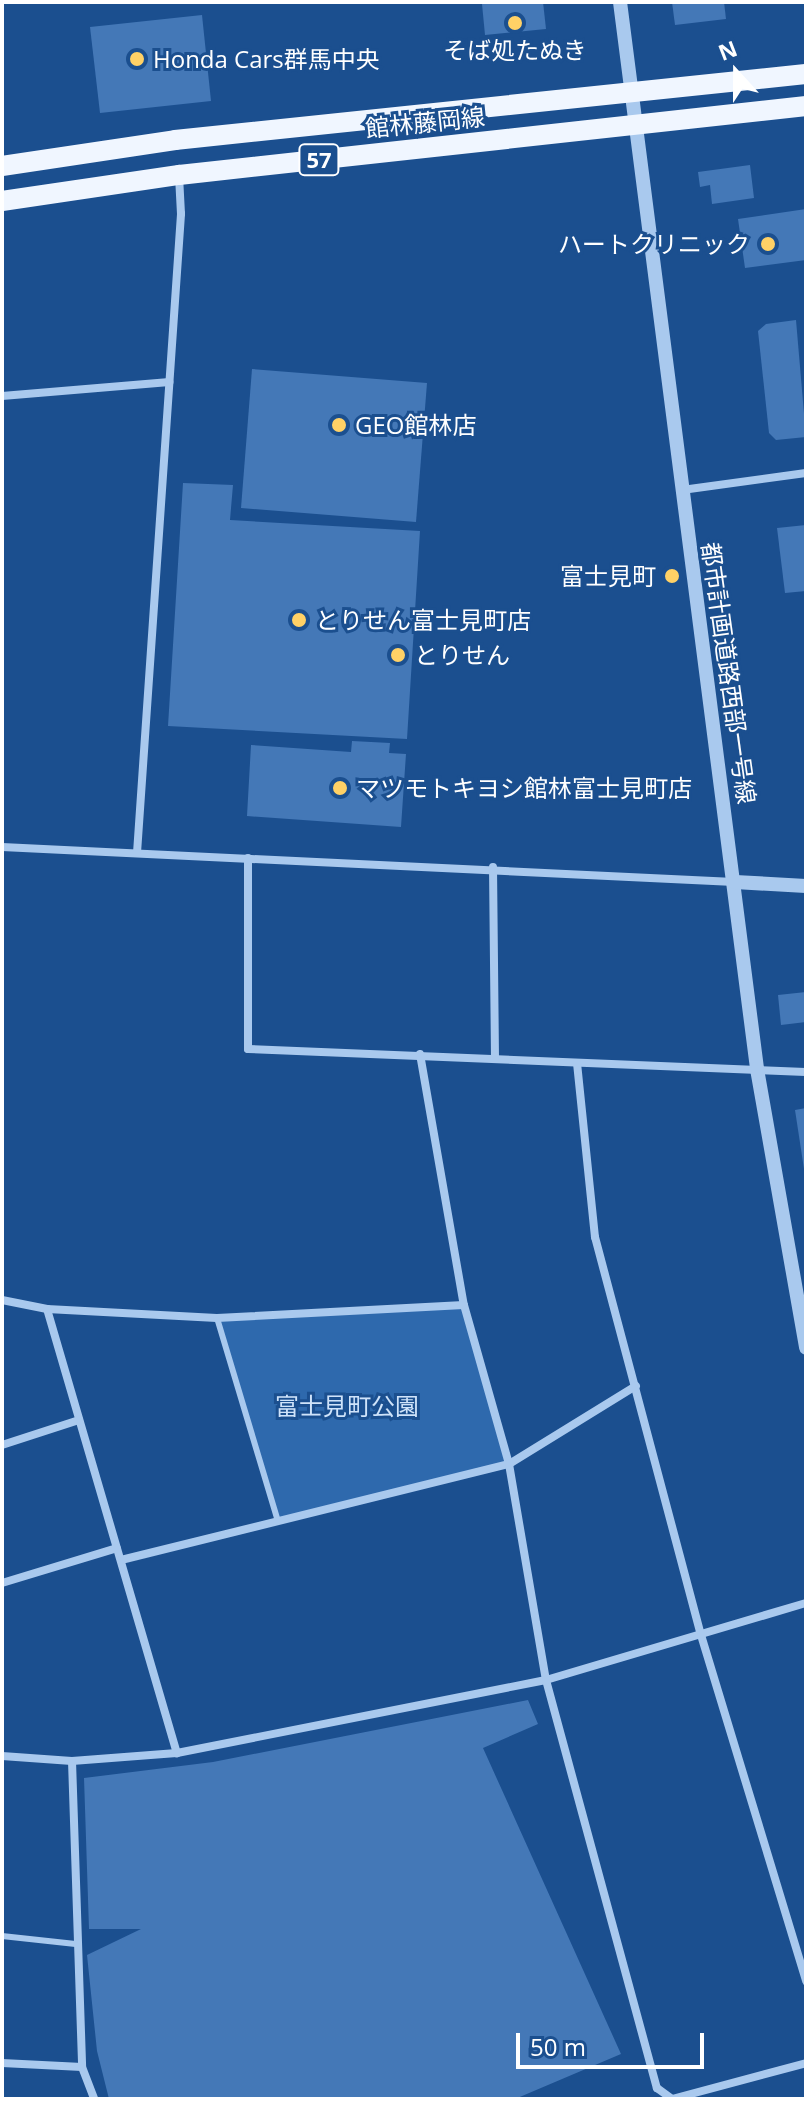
<!DOCTYPE html>
<meta charset="utf-8">
<style>
body{margin:0}
#map{position:relative;width:808px;height:2101px;overflow:hidden;background:#1b4f8f;font-family:"Open Sans","Noto Sans JP",sans-serif}
div>[style]{position:absolute}
.green>*{inset:0;background:#2e69ad}
.building>*{inset:0;background:#4478b7}
.service>*{height:6px;margin:-3px;padding:0 3px;transform-origin:3px;border-radius:3px;background:#a9c9ee}
.minor>*{height:8px;margin:-4px;padding:0 4px;transform-origin:4px;border-radius:4px;background:#a9c9ee}
.tertiary>*{height:14px;margin:-7px;padding:0 7px;transform-origin:7px;border-radius:7px;background:#a9c9ee}
.primary>*{height:20px;margin:-10px;padding:0 10px;transform-origin:10px;border-radius:10px;background:#f0f6ff}
.dots>*{width:22px;height:22px;translate:-50% -50%;box-sizing:border-box;border:4px solid #1b4f8f;border-radius:50%}
span{translate:-50% -50%;white-space:nowrap;text-align:center;line-height:1.15;-webkit-text-stroke:6px #1b4f8f;paint-order:stroke}
.shield-label span{padding:2px 6px;background:#1b4f8f;border:2px solid;border-radius:6px;-webkit-text-stroke-width:0}
.shield-label{font-size:22px;color:#fff;font-weight:700}
.poi-label{font-size:24px;color:#fff}
.left{translate:0 -50%;text-align:left}
.right{translate:-100% -50%;text-align:right}
.street-label{font-size:24px;color:#fff}
.park-label{font-size:24px;color:#cfe3fa}
.frame{position:absolute;inset:0;border:4px solid #fff;pointer-events:none}
.north{position:absolute;left:696px;top:32px;width:80px;height:80px;-webkit-text-stroke:6px #1b4f8f;paint-order:stroke;rotate:339deg;font-size:22px;font-weight:700;line-height:32px;text-align:center;color:#fff}
.north::after{content:'';display:block;margin:auto;width:28px;height:36px;background:#fff;clip-path:polygon(50% 0,100% 100%,50% 72%,0 100%)}
.scale{position:absolute;left:516px;top:2033px;width:188px;height:36px;box-sizing:border-box;border:4px solid #fff;border-top:0;padding-left:10px;font-size:24px;line-height:28px;white-space:nowrap;color:#fff;-webkit-text-stroke:6px #1b4f8f;paint-order:stroke}
</style>
<div id="map">
<div class="green">
<div style="clip-path:polygon(464px 1305px,509px 1464px,278px 1521px,217px 1318px)"></div>
</div>
<div class="building">
<div style="clip-path:polygon(501px 2px,543px 2px,546px 29px,485px 35px,482px 4px)"></div>
<div style="clip-path:polygon(672px 2px,724px 2px,726px 19px,675px 25px)"></div>
<div style="clip-path:polygon(202px 15px,211px 101px,100px 113px,90px 27px)"></div>
<div style="clip-path:polygon(750px 165px,754px 198px,712px 204px,710px 185px,700px 187px,698px 172px)"></div>
<div style="clip-path:polygon(806px 209px,806px 260px,745px 268px,738px 219px)"></div>
<div style="clip-path:polygon(796px 320px,806px 437px,776px 440px,769px 433px,758px 331px,766px 324px)"></div>
<div style="clip-path:polygon(252px 369px,427px 383px,416px 522px,241px 508px)"></div>
<div style="clip-path:polygon(183px 483px,233px 485px,230px 520px,420px 531px,407px 739px,168px 726px)"></div>
<div style="clip-path:polygon(806px 525px,806px 591px,785px 593px,777px 528px)"></div>
<div style="clip-path:polygon(352px 741px,390px 743px,389px 753px,406px 754px,401px 827px,247px 816px,251px 745px,351px 752px)"></div>
<div style="clip-path:polygon(806px 992px,806px 1022px,781px 1025px,778px 995px)"></div>
<div style="clip-path:polygon(806px 1108px,806px 1169px,804px 1169px,795px 1110px)"></div>
<div style="clip-path:polygon(528px 1700px,538px 1724px,483px 1748px,621px 2054px,515px 2099px,109px 2099px,97px 2051px,87px 1955px,141px 1929px,89px 1929px,84px 1778px,213px 1762px)"></div>
</div>
<div class="service">
<div style="left:217px;top:1318px;width:212px;rotate:73.3deg"></div>
<div style="left:2px;top:1936px;width:74px;rotate:6.2deg"></div>
</div>
<div class="minor">
<div style="left:2px;top:396px;width:168px;rotate:-4.8deg"></div>
<div style="left:682px;top:490px;width:125px;rotate:-7.8deg"></div>
<div style="left:2px;top:847px;width:733px;rotate:2.74deg"></div>
<div style="left:137px;top:853px;width:641px;rotate:-86.06deg"></div>
<div style="left:181px;top:214px;width:38px;rotate:-93deg"></div>
<div style="left:248px;top:858px;width:191px;rotate:90deg"></div>
<div style="left:248px;top:1049px;width:558px;rotate:2.36deg"></div>
<div style="left:493px;top:867px;width:192px;rotate:89.4deg"></div>
<div style="left:420px;top:1054px;width:255px;rotate:80.1deg"></div>
<div style="left:464px;top:1305px;width:165px;rotate:74.2deg"></div>
<div style="left:509px;top:1464px;width:219px;rotate:80.3deg"></div>
<div style="left:546px;top:1680px;width:423px;rotate:74.8deg"></div>
<div style="left:657px;top:2088px;width:19px;rotate:36deg"></div>
<div style="left:672px;top:2099px;width:139px;rotate:-15deg"></div>
<div style="left:577px;top:1063px;width:175px;rotate:84.1deg"></div>
<div style="left:595px;top:1237px;width:412px;rotate:75.1deg"></div>
<div style="left:701px;top:1635px;width:362px;rotate:73.1deg"></div>
<div style="left:2px;top:1300px;width:46px;rotate:11.3deg"></div>
<div style="left:47px;top:1309px;width:170px;rotate:3deg"></div>
<div style="left:217px;top:1318px;width:247px;rotate:-3deg"></div>
<div style="left:47px;top:1309px;width:463px;rotate:73.7deg"></div>
<div style="left:2px;top:1445px;width:81px;rotate:-18deg"></div>
<div style="left:121px;top:1560px;width:400px;rotate:-13.9deg"></div>
<div style="left:509px;top:1464px;width:149px;rotate:-31.6deg"></div>
<div style="left:2px;top:1583px;width:120px;rotate:-16.9deg"></div>
<div style="left:2px;top:1756px;width:70px;rotate:4.1deg"></div>
<div style="left:72px;top:1761px;width:105px;rotate:-4.4deg"></div>
<div style="left:177px;top:1753px;width:376px;rotate:-11.2deg"></div>
<div style="left:546px;top:1680px;width:271px;rotate:-16.5deg"></div>
<div style="left:72px;top:1761px;width:306px;rotate:88.1deg"></div>
<div style="left:82px;top:2067px;width:34px;rotate:69deg"></div>
<div style="left:2px;top:2063px;width:80px;rotate:2.9deg"></div>
</div>
<div class="tertiary">
<div style="left:620px;top:2px;width:1076px;rotate:82.68deg"></div>
<div style="left:757px;top:1069px;width:283px;rotate:80deg"></div>
<div style="left:735px;top:882px;width:71px;rotate:3.2deg"></div>
</div>
<div class="primary">
<div style="left:2px;top:166px;width:175px;rotate:-8.5deg"></div>
<div style="left:175px;top:140px;width:634px;rotate:-5.97deg"></div>
<div style="left:2px;top:201px;width:179px;rotate:-8.4deg"></div>
<div style="left:179px;top:175px;width:631px;rotate:-6.28deg"></div>
</div>
<div class="dots">
<div style="left:515px;top:23px;background:#ffd166"></div>
<div style="left:137px;top:59px;background:#ffd166"></div>
<div style="left:768px;top:244px;background:#ffd166"></div>
<div style="left:339px;top:425px;background:#ffd166"></div>
<div style="left:672px;top:576px;background:#ffd166"></div>
<div style="left:299px;top:620px;background:#ffd166"></div>
<div style="left:398px;top:655px;background:#ffd166"></div>
<div style="left:340px;top:788px;background:#ffd166"></div>
</div>
<div class="shield-label">
<span style="left:319px;top:160px">57</span>
</div>
<div class="poi-label">
<span style="left:515px;top:50px">そば処たぬき</span>
<span class="left" style="left:153px;top:59px">Honda Cars群馬中央</span>
<span class="right" style="left:750px;top:244px">ハートクリニック</span>
<span class="left" style="left:355px;top:425px">GEO館林店</span>
<span class="right" style="left:656px;top:576px">富士見町</span>
<span class="left" style="left:315px;top:620px">とりせん富士見町店</span>
<span class="left" style="left:414px;top:655px">とりせん</span>
<span class="left" style="left:356px;top:788px">マツモトキヨシ館林富士見町店</span>
</div>
<div class="street-label">
<span style="left:425px;top:122px;rotate:-6deg">館林藤岡線</span>
<span style="left:729px;top:673px;rotate:82deg">都市計画道路西部一号線</span>
</div>
<div class="park-label">
<span style="left:347px;top:1406px">富士見町公園</span>
</div>
<div class="frame"></div>
<div class="north">N</div>
<div class="scale">50 m</div>
</div>
